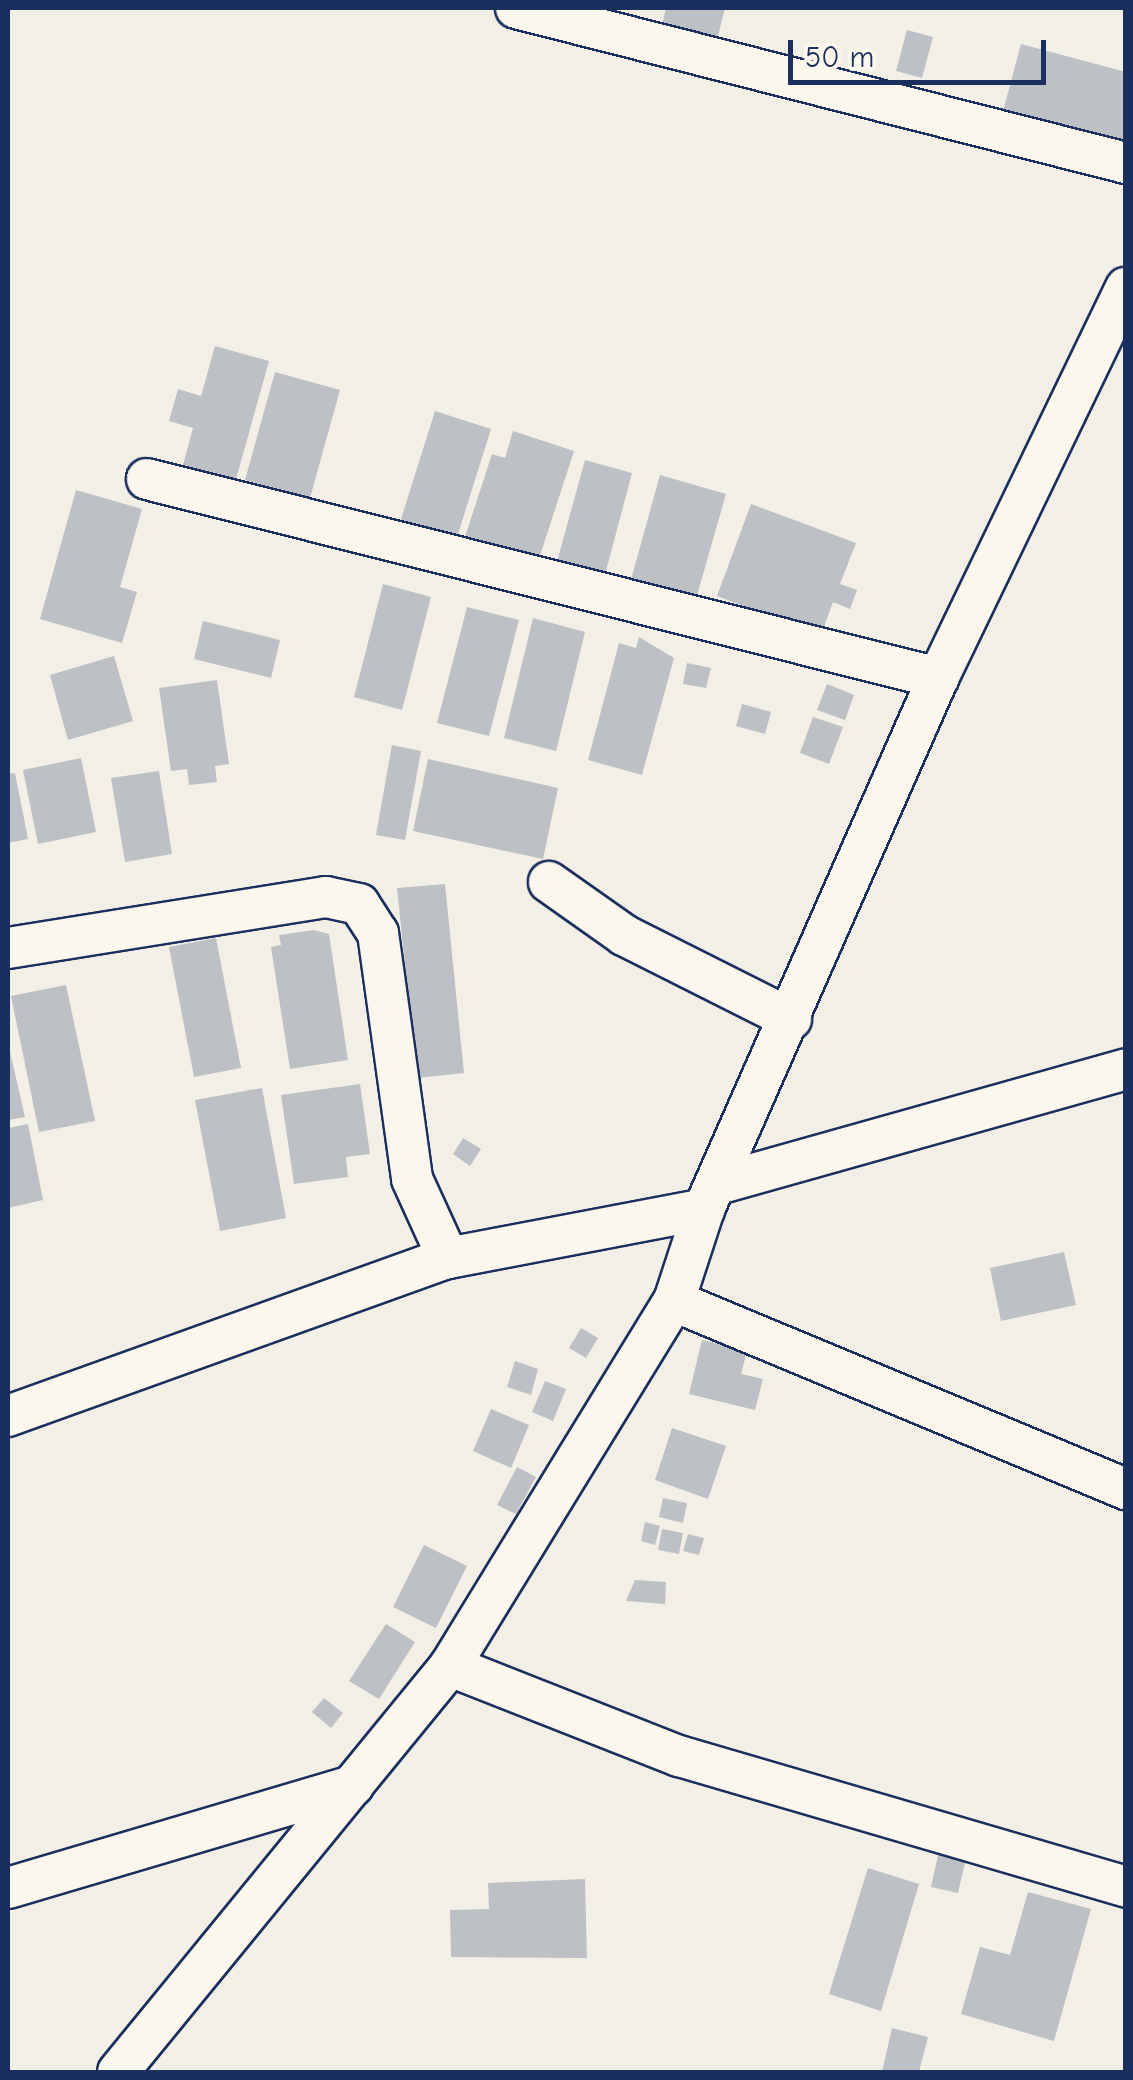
<!DOCTYPE html>
<style>
body{margin:0}
#map{position:relative;width:1133px;height:2080px;overflow:hidden;background:#f2efe6;font-family:"Comic Neue",sans-serif}
div>[style]{position:absolute}
.building>*{inset:0;background:#bdc0c4}
.roads{filter:drop-shadow(2px 0 #1b2f5e) drop-shadow(-2px 0 #1b2f5e) drop-shadow(0 2px #1b2f5e) drop-shadow(0 -2px #1b2f5e)}
.street>*{height:40px;margin:-20px;padding:0 20px;transform-origin:20px;border-radius:20px;background:#fbf7ec}
span{translate:-50% -50%;white-space:nowrap;text-align:center;line-height:1.15;-webkit-text-stroke:8px #fbf7ec;paint-order:stroke}
.frame{position:absolute;inset:0;border:10px solid #1b2f5e;pointer-events:none}
.scale{position:absolute;left:788px;top:40px;width:258px;height:45px;box-sizing:border-box;border:5px solid #1b2f5e;border-top:0;padding-left:12px;font-size:30px;line-height:35px;white-space:nowrap;color:#1b2f5e;-webkit-text-stroke:8px #fbf7ec;paint-order:stroke}
</style>
<div id="map">
<div class="building">
<div style="clip-path:polygon(666px 8px,725px 8px,717px 40px,662px 26px)"></div>
<div style="clip-path:polygon(907px 30px,933px 37px,922px 78px,896px 71px)"></div>
<div style="clip-path:polygon(1021px 44px,1126px 72px,1124px 144px,1003px 111px)"></div>
<div style="clip-path:polygon(215px 346px,269px 361px,233px 490px,180px 476px,193px 428px,169px 421px,178px 389px,201px 396px)"></div>
<div style="clip-path:polygon(275px 372px,340px 390px,310px 498px,245px 480px)"></div>
<div style="clip-path:polygon(435px 411px,491px 429px,453px 550px,397px 532px)"></div>
<div style="clip-path:polygon(513px 431px,574px 451px,535px 571px,465px 537px,492px 454px,505px 458px)"></div>
<div style="clip-path:polygon(585px 460px,632px 473px,601px 590px,553px 576px)"></div>
<div style="clip-path:polygon(660px 475px,726px 494px,692px 613px,627px 594px)"></div>
<div style="clip-path:polygon(76px 490px,142px 509px,120px 587px,137px 592px,122px 643px,40px 619px)"></div>
<div style="clip-path:polygon(751px 504px,856px 543px,840px 584px,857px 590px,850px 609px,833px 602px,821px 635px,717px 596px)"></div>
<div style="clip-path:polygon(383px 584px,431px 597px,402px 710px,354px 697px)"></div>
<div style="clip-path:polygon(467px 607px,519px 620px,489px 736px,437px 723px)"></div>
<div style="clip-path:polygon(533px 618px,585px 632px,556px 751px,504px 738px)"></div>
<div style="clip-path:polygon(203px 621px,280px 640px,271px 678px,194px 659px)"></div>
<div style="clip-path:polygon(639px 637px,674px 658px,642px 775px,588px 760px,619px 643px,636px 648px)"></div>
<div style="clip-path:polygon(114px 656px,133px 721px,68px 740px,50px 675px)"></div>
<div style="clip-path:polygon(687px 663px,711px 668px,706px 688px,683px 684px)"></div>
<div style="clip-path:polygon(217px 680px,229px 764px,215px 766px,217px 782px,189px 785px,187px 769px,171px 771px,159px 688px)"></div>
<div style="clip-path:polygon(827px 684px,854px 695px,845px 720px,817px 710px)"></div>
<div style="clip-path:polygon(742px 704px,771px 712px,765px 734px,736px 726px)"></div>
<div style="clip-path:polygon(813px 717px,843px 727px,829px 764px,800px 753px)"></div>
<div style="clip-path:polygon(392px 745px,421px 751px,405px 840px,376px 835px)"></div>
<div style="clip-path:polygon(81px 758px,96px 832px,38px 844px,23px 770px)"></div>
<div style="clip-path:polygon(428px 759px,558px 788px,543px 859px,413px 831px)"></div>
<div style="clip-path:polygon(159px 771px,172px 854px,125px 862px,111px 778px)"></div>
<div style="clip-path:polygon(15px 773px,28px 839px,8px 843px,8px 774px)"></div>
<div style="clip-path:polygon(445px 884px,464px 1073px,417px 1078px,397px 888px)"></div>
<div style="clip-path:polygon(314px 930px,329px 934px,348px 1060px,290px 1069px,271px 947px,281px 945px,279px 935px)"></div>
<div style="clip-path:polygon(216px 938px,241px 1068px,194px 1077px,169px 947px)"></div>
<div style="clip-path:polygon(66px 985px,95px 1121px,39px 1132px,11px 996px)"></div>
<div style="clip-path:polygon(8px 1043px,25px 1117px,8px 1120px)"></div>
<div style="clip-path:polygon(360px 1084px,370px 1154px,346px 1157px,348px 1177px,294px 1184px,281px 1095px)"></div>
<div style="clip-path:polygon(262px 1088px,286px 1218px,220px 1231px,195px 1100px)"></div>
<div style="clip-path:polygon(28px 1124px,43px 1200px,8px 1208px,8px 1128px)"></div>
<div style="clip-path:polygon(463px 1138px,481px 1149px,470px 1166px,453px 1154px)"></div>
<div style="clip-path:polygon(1064px 1252px,1076px 1305px,1001px 1321px,990px 1268px)"></div>
<div style="clip-path:polygon(581px 1328px,598px 1338px,586px 1358px,569px 1348px)"></div>
<div style="clip-path:polygon(702px 1340px,747px 1351px,741px 1374px,763px 1379px,755px 1410px,689px 1394px)"></div>
<div style="clip-path:polygon(515px 1361px,538px 1369px,531px 1395px,507px 1387px)"></div>
<div style="clip-path:polygon(545px 1381px,566px 1389px,553px 1421px,532px 1412px)"></div>
<div style="clip-path:polygon(491px 1409px,529px 1425px,511px 1468px,473px 1451px)"></div>
<div style="clip-path:polygon(672px 1428px,726px 1446px,708px 1499px,655px 1480px)"></div>
<div style="clip-path:polygon(517px 1467px,536px 1477px,516px 1514px,497px 1505px)"></div>
<div style="clip-path:polygon(663px 1498px,687px 1503px,683px 1523px,659px 1517px)"></div>
<div style="clip-path:polygon(645px 1522px,660px 1526px,655px 1545px,641px 1541px)"></div>
<div style="clip-path:polygon(662px 1529px,683px 1533px,679px 1554px,658px 1550px)"></div>
<div style="clip-path:polygon(688px 1534px,704px 1538px,699px 1555px,683px 1551px)"></div>
<div style="clip-path:polygon(424px 1545px,467px 1566px,436px 1628px,393px 1607px)"></div>
<div style="clip-path:polygon(635px 1580px,666px 1582px,665px 1604px,626px 1601px)"></div>
<div style="clip-path:polygon(386px 1624px,415px 1642px,379px 1699px,349px 1681px)"></div>
<div style="clip-path:polygon(324px 1698px,343px 1713px,331px 1728px,312px 1712px)"></div>
<div style="clip-path:polygon(939px 1851px,966px 1858px,958px 1893px,931px 1887px)"></div>
<div style="clip-path:polygon(868px 1868px,919px 1884px,881px 2011px,829px 1994px)"></div>
<div style="clip-path:polygon(585px 1879px,587px 1958px,451px 1957px,450px 1910px,489px 1909px,488px 1883px)"></div>
<div style="clip-path:polygon(1028px 1892px,1091px 1909px,1054px 2041px,961px 2014px,980px 1947px,1010px 1955px)"></div>
<div style="clip-path:polygon(892px 2028px,928px 2037px,919px 2072px,882px 2072px)"></div>
</div>
<div class="roads">
<div class="street">
<div style="left:516px;top:8px;width:629px;rotate:14.26deg"></div>
<div style="left:147px;top:479px;width:816px;rotate:14.12deg"></div>
<div style="left:549px;top:882px;width:92px;rotate:35.2deg"></div>
<div style="left:624px;top:935px;width:187px;rotate:26.7deg"></div>
<div style="left:8px;top:948px;width:322px;rotate:-9.1deg"></div>
<div style="left:326px;top:897px;width:34px;rotate:12deg"></div>
<div style="left:359px;top:904px;width:35px;rotate:57deg"></div>
<div style="left:378px;top:933px;width:248px;rotate:82.1deg"></div>
<div style="left:412px;top:1179px;width:87px;rotate:65.5deg"></div>
<div style="left:721px;top:1183px;width:421px;rotate:-15.7deg"></div>
<div style="left:674px;top:1301px;width:490px;rotate:22.6deg"></div>
<div style="left:8px;top:1416px;width:468px;rotate:-19.8deg"></div>
<div style="left:448px;top:1258px;width:261px;rotate:-10.8deg"></div>
<div style="left:450px;top:1666px;width:246px;rotate:21.5deg"></div>
<div style="left:679px;top:1756px;width:466px;rotate:16.3deg"></div>
<div style="left:8px;top:1888px;width:360px;rotate:-16.5deg"></div>
<div style="left:118px;top:2072px;width:524px;rotate:-50.73deg"></div>
<div style="left:450px;top:1666px;width:428px;rotate:-58.5deg"></div>
<div style="left:674px;top:1301px;width:97px;rotate:-71.9deg"></div>
<div style="left:704px;top:1209px;width:580px;rotate:-66.22deg"></div>
<div style="left:938px;top:678px;width:433px;rotate:-64.3deg"></div>
</div>
</div>
<div class="frame"></div>
<div class="scale">50 m</div>
</div>
